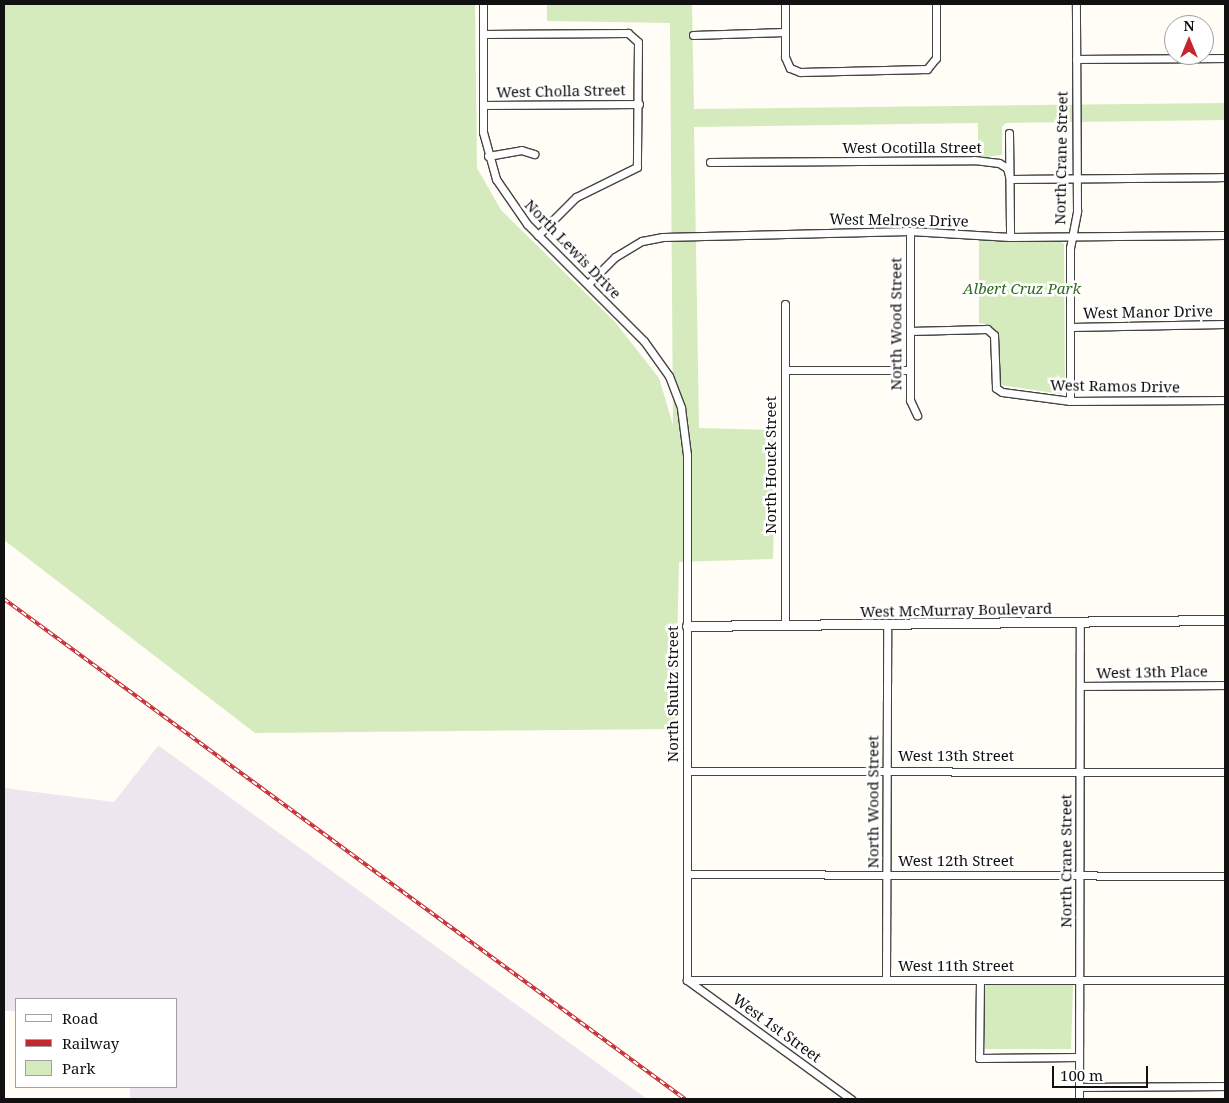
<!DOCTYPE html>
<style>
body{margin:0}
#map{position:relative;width:1229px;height:1103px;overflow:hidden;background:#fffdf5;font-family:"Noto Serif",serif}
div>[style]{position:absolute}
.industrial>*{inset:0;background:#eee6ef}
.green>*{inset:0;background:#d5ebbd}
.roads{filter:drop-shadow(1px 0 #444) drop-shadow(-1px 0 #444) drop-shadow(0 1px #444) drop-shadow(0 -1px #444)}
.minor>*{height:7px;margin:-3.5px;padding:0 3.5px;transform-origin:3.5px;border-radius:3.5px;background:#fff}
.tertiary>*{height:9px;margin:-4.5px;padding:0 4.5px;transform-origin:4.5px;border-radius:4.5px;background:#fff}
.rail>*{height:4px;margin-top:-2px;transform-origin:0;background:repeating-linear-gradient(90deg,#fff 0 5.5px,#c4262e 0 11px);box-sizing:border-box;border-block:1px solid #c4262e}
span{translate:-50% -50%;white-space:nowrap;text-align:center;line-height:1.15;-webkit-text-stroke:5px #fff;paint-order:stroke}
.street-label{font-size:15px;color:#111}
.park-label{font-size:15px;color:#2f6b1f;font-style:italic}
.frame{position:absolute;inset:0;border:5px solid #111;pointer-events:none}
.legend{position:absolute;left:15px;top:998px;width:162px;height:90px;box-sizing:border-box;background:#fff;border:1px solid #a0a0a0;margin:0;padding:6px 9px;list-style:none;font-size:15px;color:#111}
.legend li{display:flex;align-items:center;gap:10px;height:25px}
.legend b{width:25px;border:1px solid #a0a0a0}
.north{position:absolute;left:1164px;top:15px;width:50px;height:50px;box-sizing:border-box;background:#fff;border:1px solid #a0a0a0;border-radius:50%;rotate:0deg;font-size:14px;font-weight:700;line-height:20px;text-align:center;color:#111}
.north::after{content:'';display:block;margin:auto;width:18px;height:22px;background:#c4262e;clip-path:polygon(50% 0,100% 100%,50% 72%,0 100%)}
.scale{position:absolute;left:1052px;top:1066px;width:96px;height:22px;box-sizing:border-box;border:2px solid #111;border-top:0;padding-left:6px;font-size:15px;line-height:18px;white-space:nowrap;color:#111;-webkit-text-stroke:4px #fff;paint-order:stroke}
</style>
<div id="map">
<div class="industrial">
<div style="clip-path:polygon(158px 746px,159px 746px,647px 1099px,130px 1099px,130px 1087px,176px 1087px,176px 999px,16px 999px,16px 1011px,4px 1011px,4px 788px,114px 802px)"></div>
</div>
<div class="green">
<div style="clip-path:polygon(4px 4px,475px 4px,477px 168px,501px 210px,615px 322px,659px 378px,673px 425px,670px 23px,547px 21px,547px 4px,692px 4px,694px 109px,1225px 103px,1225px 120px,1006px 123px,1002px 127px,1002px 155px,985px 157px,978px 156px,978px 123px,694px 127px,699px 428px,776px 430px,773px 559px,679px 562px,675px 729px,255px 733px,4px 540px)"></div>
<div style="clip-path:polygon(979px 236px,1059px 240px,1064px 244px,1065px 387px,1061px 394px,1000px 385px,998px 334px,990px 325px,979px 323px)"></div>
<div style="clip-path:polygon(988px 983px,1073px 985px,1071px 1049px,985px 1049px,983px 988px)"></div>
</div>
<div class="roads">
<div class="minor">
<div style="left:483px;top:4px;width:128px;rotate:90deg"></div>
<div style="left:483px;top:132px;width:49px;rotate:74.5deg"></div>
<div style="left:496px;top:179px;width:55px;rotate:55.4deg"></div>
<div style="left:527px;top:224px;width:165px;rotate:45deg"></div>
<div style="left:644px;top:341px;width:43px;rotate:54.5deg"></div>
<div style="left:669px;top:376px;width:34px;rotate:69deg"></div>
<div style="left:681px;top:408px;width:47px;rotate:82.7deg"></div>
<div style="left:687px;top:455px;width:525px;rotate:90deg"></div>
<div style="left:785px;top:4px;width:53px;rotate:90deg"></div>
<div style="left:785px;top:57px;width:12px;rotate:66deg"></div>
<div style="left:790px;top:68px;width:11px;rotate:22deg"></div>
<div style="left:800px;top:72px;width:127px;rotate:-1.4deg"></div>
<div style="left:927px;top:69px;width:14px;rotate:-51deg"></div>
<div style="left:936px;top:58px;width:54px;rotate:-90deg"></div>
<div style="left:483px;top:34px;width:145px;rotate:-0.4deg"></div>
<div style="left:628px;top:33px;width:13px;rotate:42deg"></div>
<div style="left:638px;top:42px;width:125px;rotate:90.5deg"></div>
<div style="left:637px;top:167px;width:68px;rotate:153.8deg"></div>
<div style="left:576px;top:197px;width:54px;rotate:135deg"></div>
<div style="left:693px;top:35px;width:92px;rotate:-1.9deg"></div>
<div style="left:1076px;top:59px;width:149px;rotate:-0.4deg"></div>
<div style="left:483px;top:105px;width:156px;rotate:-0.4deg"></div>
<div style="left:1009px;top:133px;width:104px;rotate:89.4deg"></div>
<div style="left:488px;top:156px;width:34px;rotate:-10deg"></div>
<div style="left:521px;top:150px;width:14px;rotate:17deg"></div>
<div style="left:710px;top:162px;width:264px;rotate:-0.4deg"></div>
<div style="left:974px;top:160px;width:25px;rotate:7deg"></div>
<div style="left:999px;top:163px;width:9px;rotate:32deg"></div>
<div style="left:1007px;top:168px;width:11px;rotate:75deg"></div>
<div style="left:1010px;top:179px;width:215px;rotate:-0.5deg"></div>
<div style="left:910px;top:231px;width:169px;rotate:90deg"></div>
<div style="left:910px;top:400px;width:17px;rotate:65deg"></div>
<div style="left:588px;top:284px;width:38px;rotate:-45deg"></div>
<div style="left:615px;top:257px;width:31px;rotate:-31deg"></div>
<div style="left:642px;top:241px;width:21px;rotate:-11deg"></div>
<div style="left:663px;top:237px;width:247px;rotate:-1.4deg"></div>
<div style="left:910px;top:231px;width:100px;rotate:3.4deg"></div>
<div style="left:1010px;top:237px;width:215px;rotate:-0.5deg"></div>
<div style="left:785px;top:304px;width:321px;rotate:90deg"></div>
<div style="left:1071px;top:327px;width:154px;rotate:-1.1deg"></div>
<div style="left:910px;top:331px;width:77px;rotate:-1.5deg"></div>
<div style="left:987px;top:329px;width:9px;rotate:41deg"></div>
<div style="left:994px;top:335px;width:53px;rotate:87.8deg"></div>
<div style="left:996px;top:388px;width:7px;rotate:34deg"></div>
<div style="left:1002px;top:392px;width:69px;rotate:7.5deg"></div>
<div style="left:1070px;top:401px;width:155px;rotate:-0.4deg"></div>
<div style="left:785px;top:370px;width:125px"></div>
<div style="left:1070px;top:401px;width:153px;rotate:-90deg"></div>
<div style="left:1070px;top:248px;width:38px;rotate:-79deg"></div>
<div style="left:1077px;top:211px;width:207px;rotate:-90.3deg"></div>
<div style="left:1080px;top:686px;width:145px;rotate:-0.4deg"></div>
<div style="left:687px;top:771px;width:538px;rotate:0.11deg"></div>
<div style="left:687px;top:874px;width:538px;rotate:0.21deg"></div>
<div style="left:886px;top:979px;width:354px;rotate:-89.8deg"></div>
<div style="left:687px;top:980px;width:538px"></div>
<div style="left:687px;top:980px;width:203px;rotate:36deg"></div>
<div style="left:980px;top:980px;width:78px;rotate:90.7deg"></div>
<div style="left:979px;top:1058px;width:100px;rotate:-0.6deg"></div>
<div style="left:1079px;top:1087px;width:146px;rotate:-0.4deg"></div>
<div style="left:1079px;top:1099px;width:476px;rotate:-89.9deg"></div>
</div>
<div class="tertiary">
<div style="left:687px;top:626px;width:538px;rotate:-0.64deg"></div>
</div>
</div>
<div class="rail">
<div style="left:4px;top:599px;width:845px;rotate:36.29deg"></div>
</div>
<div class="street-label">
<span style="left:561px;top:91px;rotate:-1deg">West Cholla Street</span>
<span style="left:912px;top:148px">West Ocotilla Street</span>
<span style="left:1061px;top:158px;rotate:-89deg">North Crane Street</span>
<span style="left:899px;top:220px;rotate:1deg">West Melrose Drive</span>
<span style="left:573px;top:249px;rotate:46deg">North Lewis Drive</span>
<span style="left:1148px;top:312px;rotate:-1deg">West Manor Drive</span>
<span style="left:896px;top:324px;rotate:-90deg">North Wood Street</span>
<span style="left:1115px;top:386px;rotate:1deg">West Ramos Drive</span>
<span style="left:771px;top:465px;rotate:-90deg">North Houck Street</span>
<span style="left:956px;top:610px;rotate:-1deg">West McMurray Boulevard</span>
<span style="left:1152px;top:672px;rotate:-1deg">West 13th Place</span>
<span style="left:673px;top:694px;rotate:-90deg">North Shultz Street</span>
<span style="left:956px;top:756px">West 13th Street</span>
<span style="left:873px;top:802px;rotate:-90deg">North Wood Street</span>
<span style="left:956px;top:861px">West 12th Street</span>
<span style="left:1066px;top:861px;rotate:-90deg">North Crane Street</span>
<span style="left:956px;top:966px">West 11th Street</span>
<span style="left:777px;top:1028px;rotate:36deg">West 1st Street</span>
</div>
<div class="park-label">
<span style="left:1022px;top:289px">Albert Cruz Park</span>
</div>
<div class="frame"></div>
<ul class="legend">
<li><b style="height:6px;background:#fff"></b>Road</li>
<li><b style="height:6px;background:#c4262e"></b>Railway</li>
<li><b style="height:14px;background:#d5ebbd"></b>Park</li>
</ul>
<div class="north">N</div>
<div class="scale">100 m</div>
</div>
